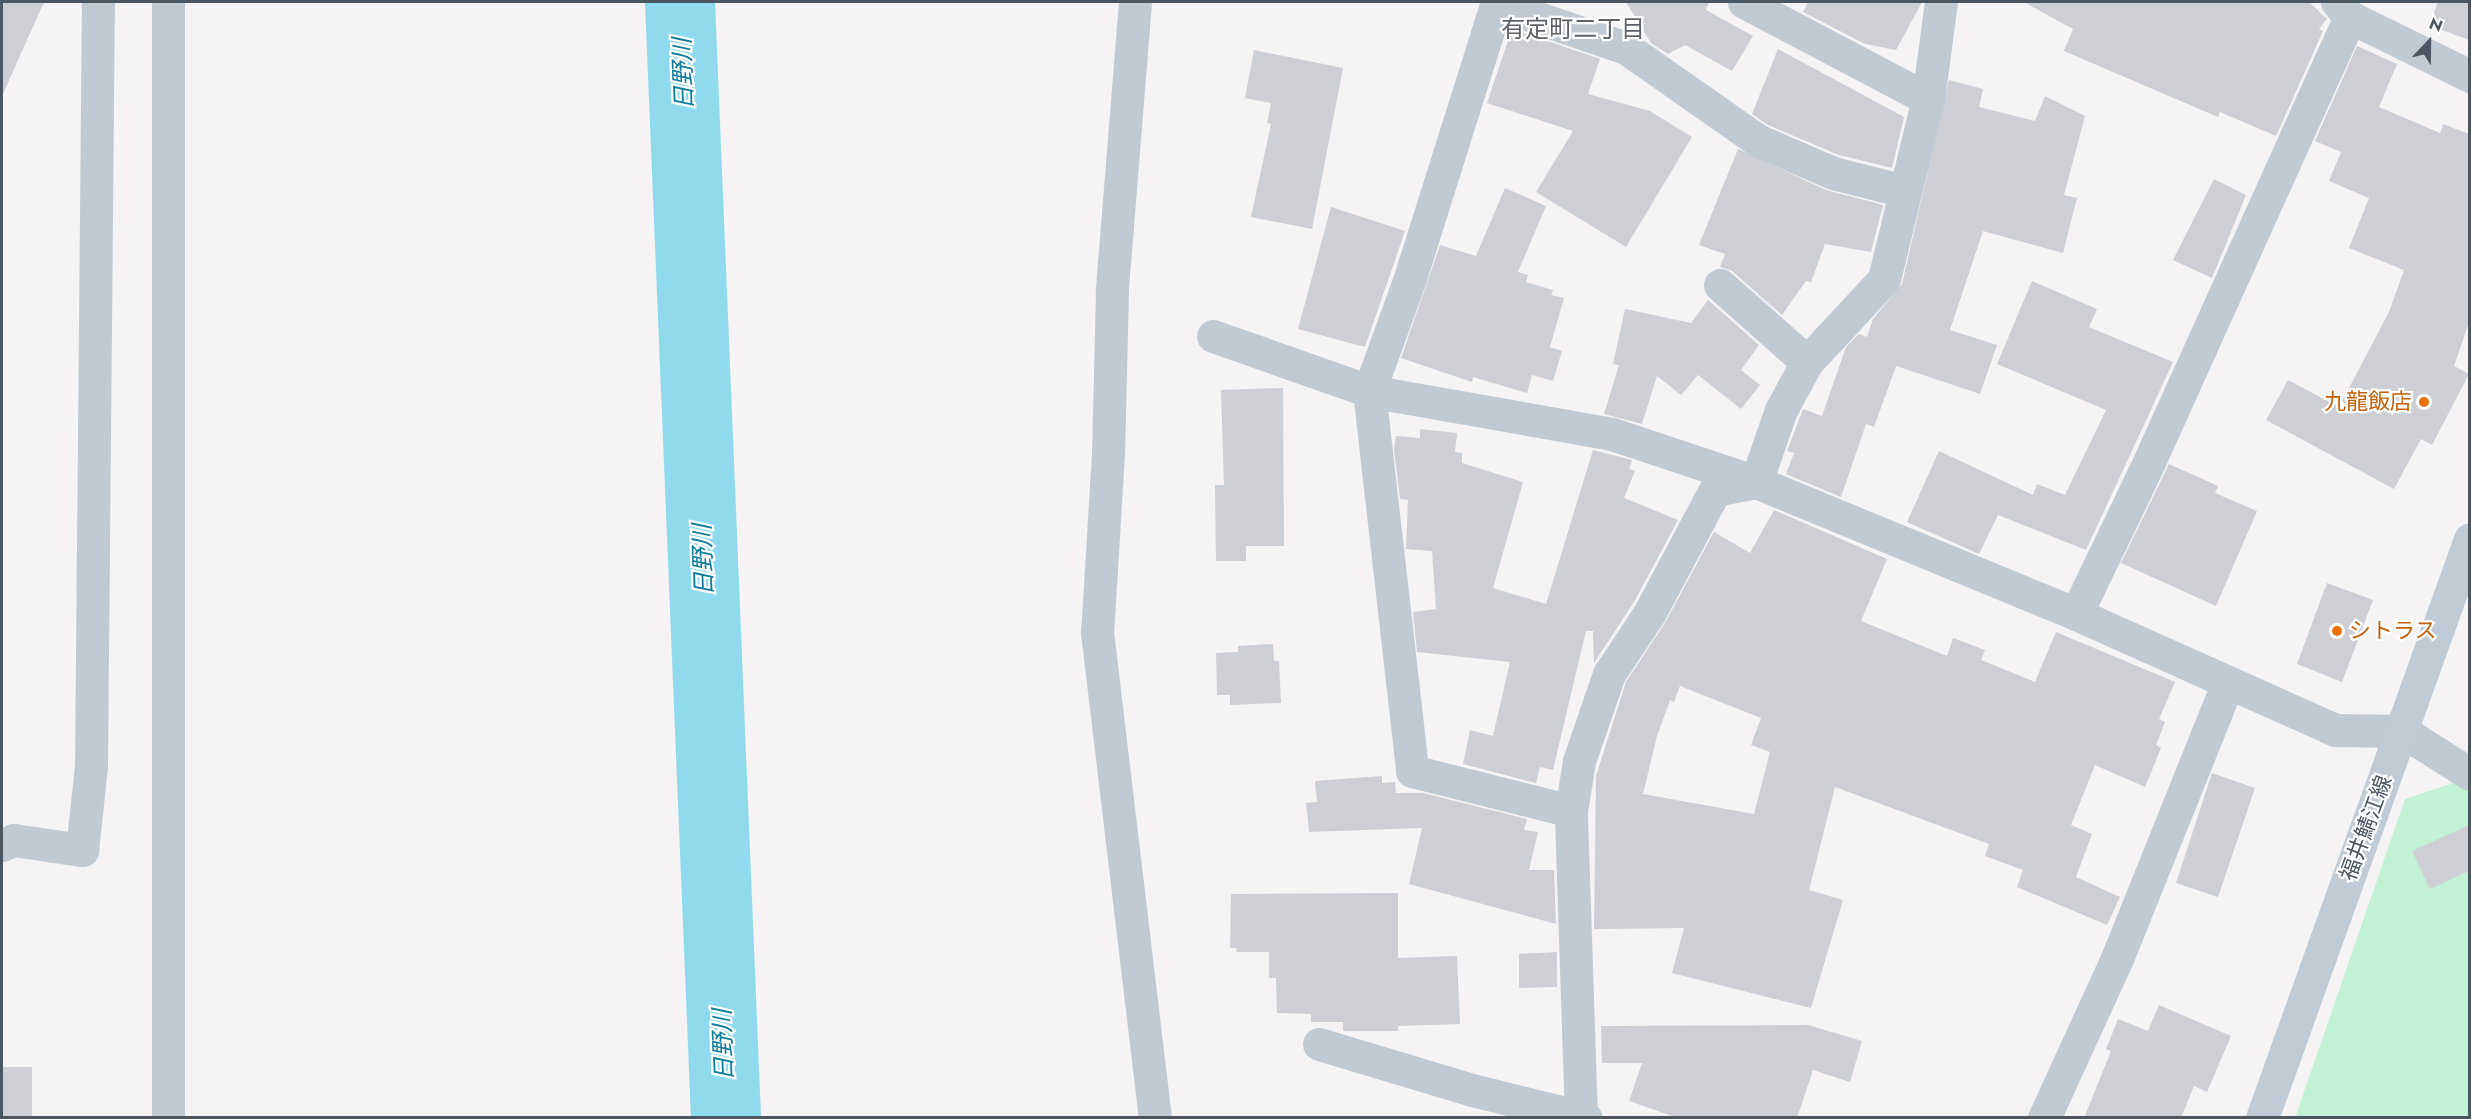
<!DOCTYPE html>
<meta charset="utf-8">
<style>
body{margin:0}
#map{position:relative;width:2471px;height:1119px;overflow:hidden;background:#f5f3f3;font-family:Jost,"Noto Sans JP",sans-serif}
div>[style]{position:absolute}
.green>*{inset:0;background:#c3f1d5}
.river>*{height:70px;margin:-35px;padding:0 35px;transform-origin:35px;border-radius:35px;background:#90daee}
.building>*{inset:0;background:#cdcfd5}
.minor>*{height:33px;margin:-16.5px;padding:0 16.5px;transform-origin:16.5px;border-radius:16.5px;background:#c1cad2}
.tertiary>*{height:33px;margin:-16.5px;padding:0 16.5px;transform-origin:16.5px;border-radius:16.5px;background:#c1cad2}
.secondary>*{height:33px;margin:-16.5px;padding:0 16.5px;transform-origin:16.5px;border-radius:16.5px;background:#c1cbd6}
.dots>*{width:16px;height:16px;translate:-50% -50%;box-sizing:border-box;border:3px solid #fff;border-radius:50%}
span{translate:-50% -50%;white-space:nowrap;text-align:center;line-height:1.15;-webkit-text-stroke:4.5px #fff;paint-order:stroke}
.food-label{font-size:22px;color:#c56008}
.right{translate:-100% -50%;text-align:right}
.left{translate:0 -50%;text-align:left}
.street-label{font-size:22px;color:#4a5661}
.neighbourhood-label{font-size:24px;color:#5f6368}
.water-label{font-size:24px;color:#0c7c9b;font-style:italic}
.frame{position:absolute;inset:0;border:3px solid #4a5661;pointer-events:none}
.north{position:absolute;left:2399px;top:12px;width:60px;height:60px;-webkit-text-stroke:4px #fff;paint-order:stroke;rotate:22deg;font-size:16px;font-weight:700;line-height:24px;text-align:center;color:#4a5661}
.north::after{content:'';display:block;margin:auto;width:21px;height:27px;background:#4a5661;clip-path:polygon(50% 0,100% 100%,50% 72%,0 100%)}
</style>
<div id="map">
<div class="green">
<div style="clip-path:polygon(2465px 779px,2470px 782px,2469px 1117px,2295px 1118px,2405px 799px)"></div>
</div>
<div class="river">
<div style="left:680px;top:2px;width:1117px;rotate:87.64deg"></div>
</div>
<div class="building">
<div style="clip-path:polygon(2px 2px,44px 2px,2px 96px)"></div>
<div style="clip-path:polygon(1626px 2px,1709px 2px,1706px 10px,1753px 36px,1732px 71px,1685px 45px,1668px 54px,1651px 43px)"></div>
<div style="clip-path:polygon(1808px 2px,1922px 2px,1896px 50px,1865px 44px,1803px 12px)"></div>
<div style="clip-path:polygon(2024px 2px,2309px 2px,2327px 19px,2319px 29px,2323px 31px,2276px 136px,2220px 112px,2218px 117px,2064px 51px,2073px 29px)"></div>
<div style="clip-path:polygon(2438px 2px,2469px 2px,2469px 40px,2429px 25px)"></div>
<div style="clip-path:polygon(1512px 29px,1600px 59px,1588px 94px,1650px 111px,1692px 137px,1626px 247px,1536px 192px,1573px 131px,1487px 103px)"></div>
<div style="clip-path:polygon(2357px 46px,2397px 64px,2379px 107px,2440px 133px,2443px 124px,2469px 134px,2469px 322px,2454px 366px,2469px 374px,2432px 445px,2421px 439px,2394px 489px,2266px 420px,2288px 380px,2339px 407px,2389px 312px,2404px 270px,2349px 248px,2369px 198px,2329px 181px,2341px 152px,2315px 141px)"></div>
<div style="clip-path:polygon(1778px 49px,1904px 117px,1892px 168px,1839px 155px,1768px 125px,1752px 114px)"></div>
<div style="clip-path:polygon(1254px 50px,1343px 68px,1312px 229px,1251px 217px,1271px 124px,1267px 123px,1271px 103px,1245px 98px)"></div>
<div style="clip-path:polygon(1949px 80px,1983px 89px,1979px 107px,2035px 121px,2045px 96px,2085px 116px,2064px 195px,2077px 198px,2063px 253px,1983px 231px,1950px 330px,1997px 345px,1980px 394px,1896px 366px,1874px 427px,1866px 424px,1841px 497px,1786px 474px,1794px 453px,1787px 451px,1803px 409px,1822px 416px,1846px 347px,1859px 334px,1867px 337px,1873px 319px,1902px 284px)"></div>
<div style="clip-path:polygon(1738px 149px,1826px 190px,1883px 205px,1871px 252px,1825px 244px,1811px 282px,1806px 281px,1782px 315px,1732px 271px,1720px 267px,1725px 254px,1699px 245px)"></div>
<div style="clip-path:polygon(2214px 179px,2246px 195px,2212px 278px,2173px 260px)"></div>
<div style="clip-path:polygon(1505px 188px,1546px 206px,1518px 272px,1528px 275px,1526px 282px,1553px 290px,1551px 295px,1564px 298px,1550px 347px,1562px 351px,1553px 381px,1532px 375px,1527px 393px,1473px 377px,1472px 382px,1401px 358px,1440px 245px,1476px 256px)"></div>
<div style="clip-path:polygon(1331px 207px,1405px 231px,1365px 347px,1298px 329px)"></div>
<div style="clip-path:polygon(2032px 281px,2097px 309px,2089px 327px,2173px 362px,2086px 550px,1998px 515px,1979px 554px,1907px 522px,1939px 451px,2033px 495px,2037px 484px,2065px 495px,2106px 410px,1997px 364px)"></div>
<div style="clip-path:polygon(1708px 300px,1759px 345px,1741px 370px,1760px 385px,1741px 409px,1698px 375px,1681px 395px,1657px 376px,1642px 424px,1604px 414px,1619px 365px,1613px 364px,1625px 309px,1691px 323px)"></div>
<div style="clip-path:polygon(1283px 388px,1284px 546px,1246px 546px,1246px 561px,1216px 561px,1215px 485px,1224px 485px,1221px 390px)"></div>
<div style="clip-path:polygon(1420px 429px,1457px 433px,1455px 452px,1462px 453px,1462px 463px,1523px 482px,1493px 588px,1546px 604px,1593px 450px,1632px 460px,1629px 469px,1635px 471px,1624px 498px,1678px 520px,1634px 602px,1594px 663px,1593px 631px,1586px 631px,1553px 770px,1540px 767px,1536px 783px,1463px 764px,1470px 730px,1493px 736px,1510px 662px,1417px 652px,1413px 612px,1436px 609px,1432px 551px,1406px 549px,1408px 500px,1400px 499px,1394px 449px,1396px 436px,1420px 438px)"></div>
<div style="clip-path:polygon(2169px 464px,2218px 486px,2215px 493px,2257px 511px,2216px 606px,2121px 563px)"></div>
<div style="clip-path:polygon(evenodd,1774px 510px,1887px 559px,1861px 621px,1947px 656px,1953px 638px,1985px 650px,1981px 660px,2035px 682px,2056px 632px,2175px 682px,2159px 719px,2165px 722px,2156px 745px,2161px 748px,2145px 787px,2095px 765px,2071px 825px,2092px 834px,2076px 877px,2120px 897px,2107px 925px,2017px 887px,2023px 870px,1985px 856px,1989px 844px,1835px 787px,1809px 890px,1843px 900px,1811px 1008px,1672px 973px,1684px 928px,1594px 929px,1596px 776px,1626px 682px,1666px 621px,1714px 532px,1750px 553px,1774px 510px,1680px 686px,1761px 718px,1751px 745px,1770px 752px,1754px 814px,1643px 794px,1657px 736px,1670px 700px,1674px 702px,1680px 686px)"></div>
<div style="clip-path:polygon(2327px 583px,2373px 600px,2342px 682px,2297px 664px)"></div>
<div style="clip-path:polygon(1273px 644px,1274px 661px,1279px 661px,1281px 703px,1230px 705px,1230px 695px,1217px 695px,1216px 653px,1238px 652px,1238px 646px)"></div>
<div style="clip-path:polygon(2212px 773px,2255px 788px,2218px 897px,2176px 883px)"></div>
<div style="clip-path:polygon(1382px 776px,1382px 783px,1395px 782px,1396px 793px,1423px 793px,1527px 819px,1524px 830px,1538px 832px,1529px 870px,1554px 870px,1556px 924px,1409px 884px,1422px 828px,1309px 832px,1306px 803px,1317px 802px,1315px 781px)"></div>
<div style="clip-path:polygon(2469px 825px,2469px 871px,2430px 889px,2412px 851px)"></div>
<div style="clip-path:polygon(1398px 893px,1398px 958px,1457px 956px,1460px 1024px,1398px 1026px,1398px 1031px,1343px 1031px,1343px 1022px,1311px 1022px,1311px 1014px,1277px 1013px,1276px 978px,1269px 978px,1269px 952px,1236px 952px,1237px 948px,1230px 948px,1231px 894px)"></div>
<div style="clip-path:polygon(1557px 952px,1557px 987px,1519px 988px,1519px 954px)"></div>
<div style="clip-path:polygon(2159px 1005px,2231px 1036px,2207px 1092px,2194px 1086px,2181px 1118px,2084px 1118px,2111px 1051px,2106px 1049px,2118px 1019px,2148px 1031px)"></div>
<div style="clip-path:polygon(1808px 1025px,1862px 1041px,1850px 1082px,1813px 1070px,1797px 1118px,1678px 1118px,1629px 1101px,1642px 1063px,1602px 1063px,1601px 1026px)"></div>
<div style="clip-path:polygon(2px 1067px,32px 1067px,32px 1118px,2px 1118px)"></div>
</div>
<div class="minor">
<div style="left:168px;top:2px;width:1116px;rotate:90deg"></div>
<div style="left:1135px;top:2px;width:290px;rotate:94.6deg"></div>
<div style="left:1112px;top:291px;width:163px;rotate:91.4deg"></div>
<div style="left:1108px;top:454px;width:178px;rotate:93.5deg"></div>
<div style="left:1097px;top:632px;width:489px;rotate:83.2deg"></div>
<div style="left:1497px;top:2px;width:289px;rotate:107.5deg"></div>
<div style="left:1410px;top:278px;width:120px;rotate:109.9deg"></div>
<div style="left:1369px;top:391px;width:382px;rotate:83.5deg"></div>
<div style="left:1412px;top:771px;width:164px;rotate:14.1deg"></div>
<div style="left:1744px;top:2px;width:208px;rotate:27.8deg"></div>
<div style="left:2337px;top:2px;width:20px;rotate:49deg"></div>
<div style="left:2350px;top:17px;width:134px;rotate:26.2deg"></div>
<div style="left:1497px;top:4px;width:136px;rotate:18.8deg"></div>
<div style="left:1626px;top:48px;width:162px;rotate:35deg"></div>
<div style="left:1759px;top:141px;width:81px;rotate:23.4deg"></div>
<div style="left:1833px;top:173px;width:74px;rotate:14deg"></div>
<div style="left:1720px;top:285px;width:116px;rotate:41.5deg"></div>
<div style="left:1213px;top:336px;width:165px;rotate:19.4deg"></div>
<div style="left:1369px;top:391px;width:247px;rotate:10deg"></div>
<div style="left:1612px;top:434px;width:152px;rotate:18.4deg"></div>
<div style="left:1756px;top:482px;width:346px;rotate:22.4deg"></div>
<div style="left:2076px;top:614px;width:284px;rotate:24.1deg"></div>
<div style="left:2335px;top:730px;width:67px;rotate:0.9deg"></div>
<div style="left:1756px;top:482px;width:76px;rotate:-70.9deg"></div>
<div style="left:1781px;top:410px;width:55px;rotate:-61.6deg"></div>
<div style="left:1807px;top:362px;width:113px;rotate:-47.1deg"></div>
<div style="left:1884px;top:279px;width:185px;rotate:-76.3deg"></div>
<div style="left:1928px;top:99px;width:98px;rotate:-82.4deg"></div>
<div style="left:2076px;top:614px;width:169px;rotate:-64.3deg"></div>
<div style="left:2149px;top:462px;width:488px;rotate:-65.7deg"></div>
<div style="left:2px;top:845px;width:13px;rotate:-23deg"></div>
<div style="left:14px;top:840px;width:69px;rotate:8.4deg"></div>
<div style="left:82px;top:850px;width:84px;rotate:-83.9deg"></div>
<div style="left:91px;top:766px;width:764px;rotate:-89.48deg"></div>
<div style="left:1319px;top:1044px;width:160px;rotate:16.7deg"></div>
<div style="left:1472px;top:1090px;width:117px;rotate:13.8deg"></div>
<div style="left:1581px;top:1118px;width:307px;rotate:-91.9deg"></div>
<div style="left:1571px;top:811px;width:51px;rotate:-80.9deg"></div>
<div style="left:1579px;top:761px;width:92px;rotate:-71deg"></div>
<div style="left:1609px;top:674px;width:74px;rotate:-56.5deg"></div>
<div style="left:1650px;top:612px;width:138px;rotate:-62deg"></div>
<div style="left:1715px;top:490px;width:42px;rotate:-11deg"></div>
<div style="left:2044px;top:1118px;width:173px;rotate:-65.4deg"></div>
<div style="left:2116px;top:961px;width:300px;rotate:-68.1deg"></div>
</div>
<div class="tertiary">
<div style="left:2402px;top:731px;width:80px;rotate:32.3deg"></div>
</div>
<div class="secondary">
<div style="left:2262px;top:1118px;width:615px;rotate:-70.24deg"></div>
</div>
<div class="dots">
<div style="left:2424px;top:402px;background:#e8710a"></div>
<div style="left:2337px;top:631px;background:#e8710a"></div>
</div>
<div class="food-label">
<span class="right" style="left:2412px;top:402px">九龍飯店</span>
<span class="left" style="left:2349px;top:631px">シトラス</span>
</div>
<div class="street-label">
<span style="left:2366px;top:828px;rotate:-70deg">福井鯖江線</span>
</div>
<div class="neighbourhood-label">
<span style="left:1573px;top:29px">有定町二丁目</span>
</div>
<div class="water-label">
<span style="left:683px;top:74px;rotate:-92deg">日野川</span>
<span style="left:703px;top:560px;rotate:-92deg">日野川</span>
<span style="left:723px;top:1045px;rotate:-92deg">日野川</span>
</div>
<div class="frame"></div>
<div class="north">N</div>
</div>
